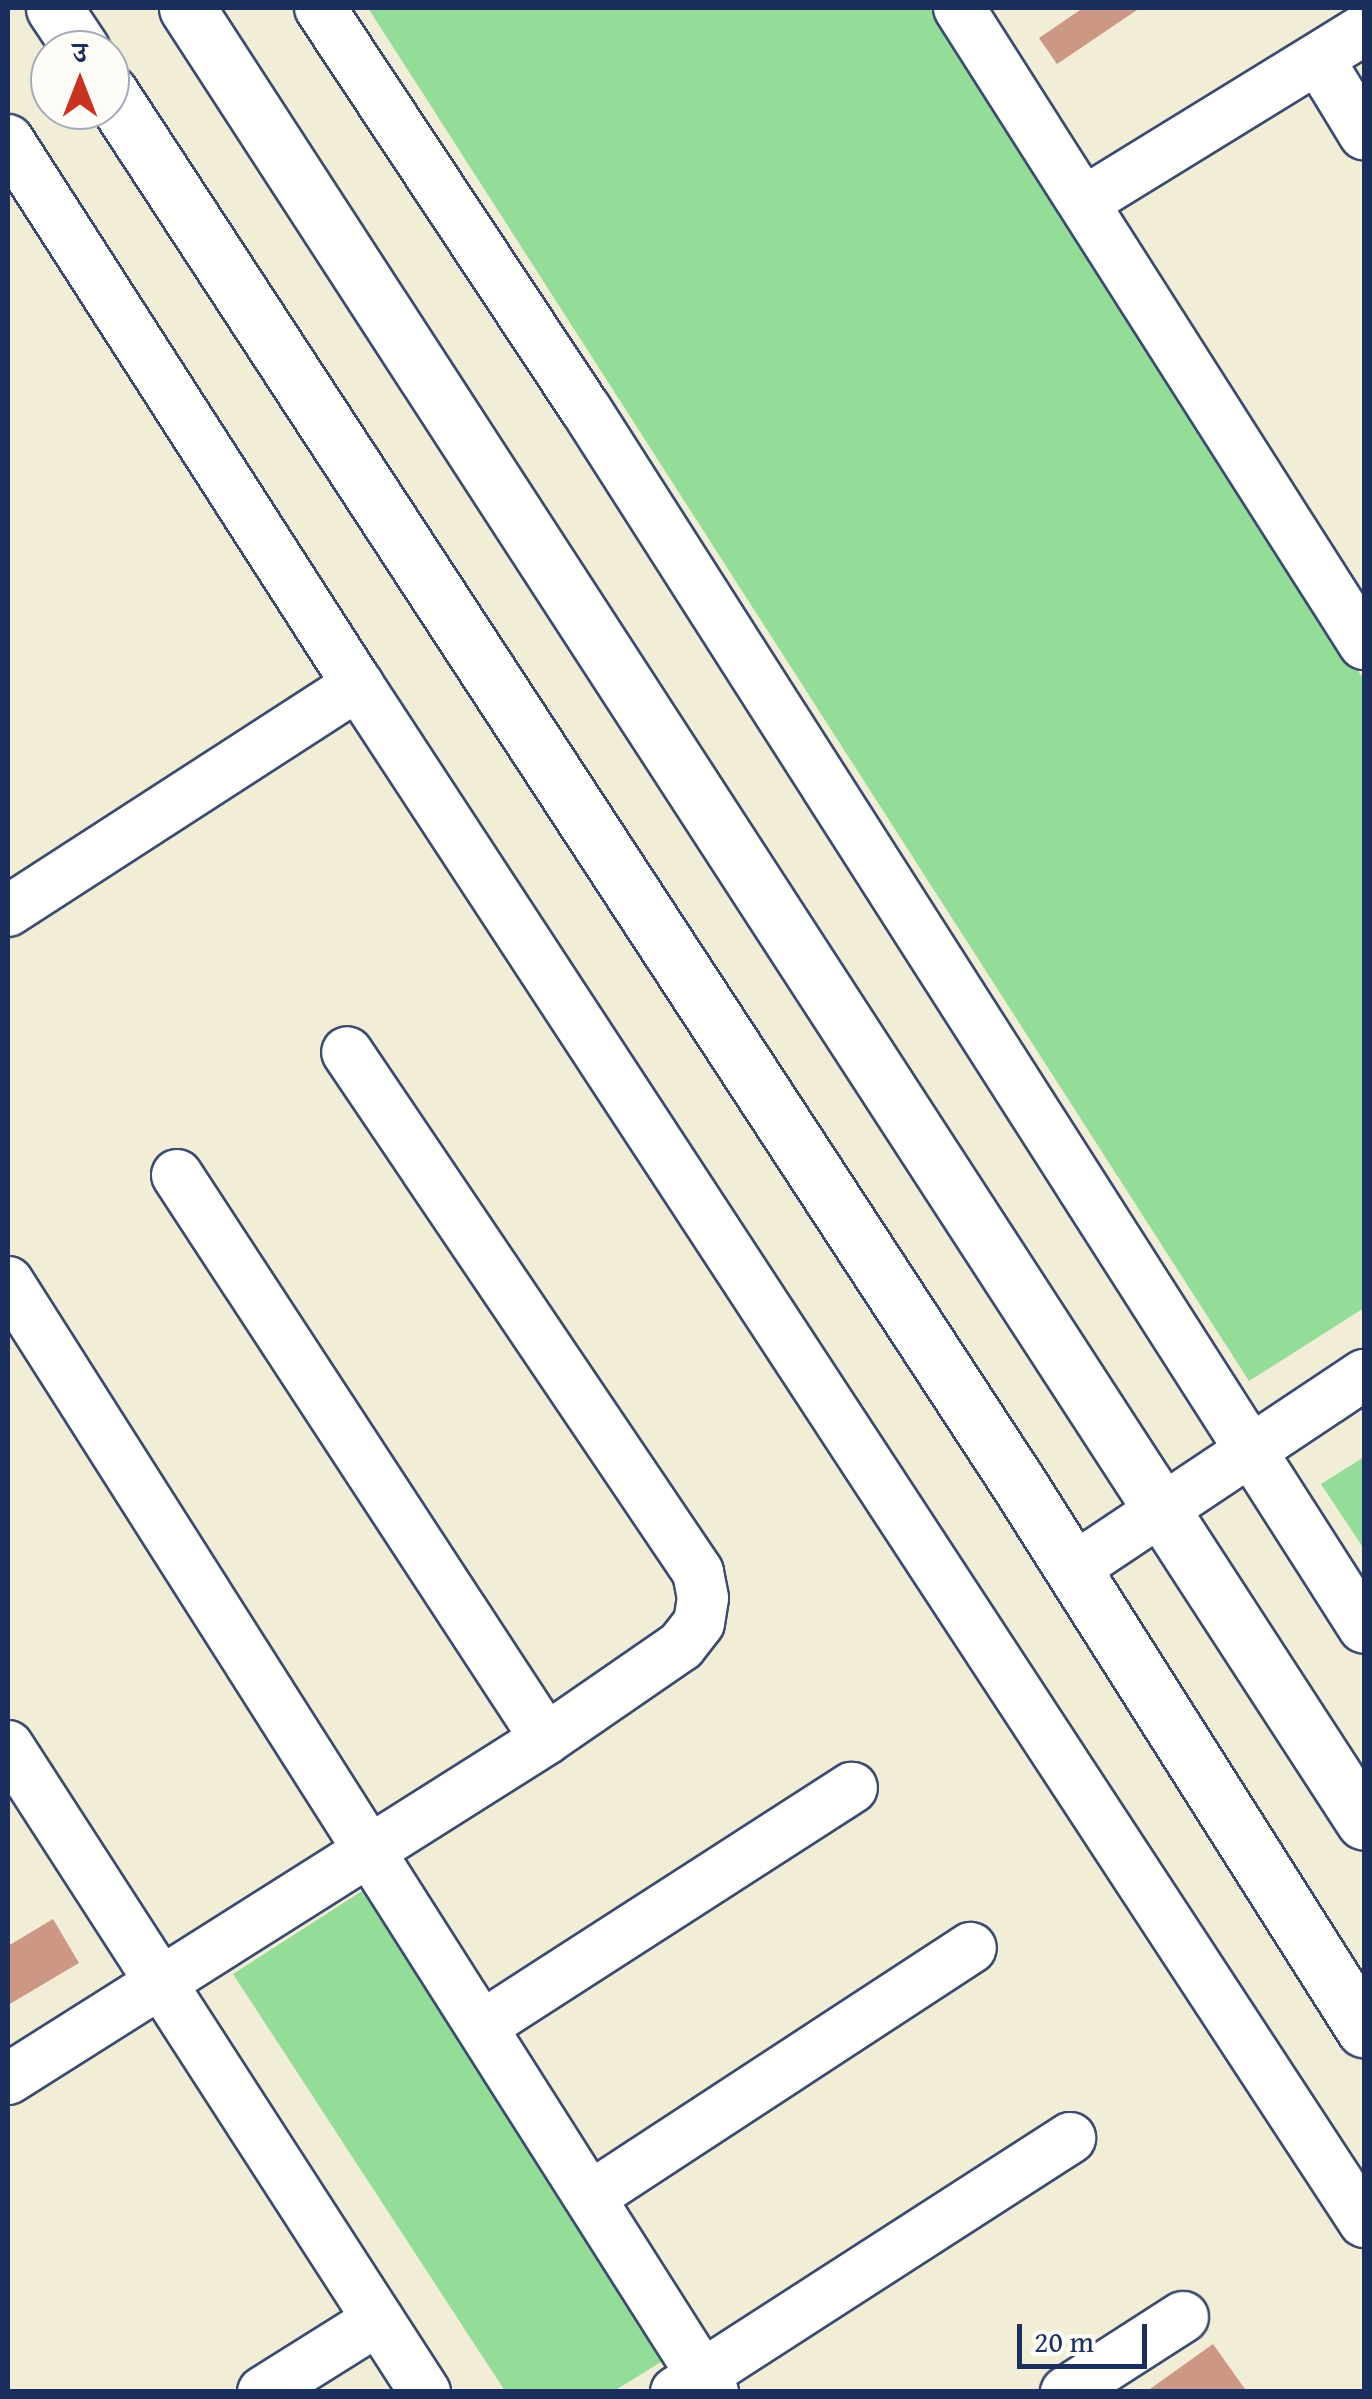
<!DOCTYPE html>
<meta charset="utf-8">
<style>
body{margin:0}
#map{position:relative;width:1372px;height:2399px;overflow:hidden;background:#f2edd7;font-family:"Gentium Book Plus","Noto Serif Devanagari",serif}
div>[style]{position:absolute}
.green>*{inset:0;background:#93dd99}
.building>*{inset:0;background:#cc9785}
.roads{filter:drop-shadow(2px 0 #3b4c70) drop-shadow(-2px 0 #3b4c70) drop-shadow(0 2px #3b4c70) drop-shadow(0 -2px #3b4c70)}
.minor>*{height:50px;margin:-25px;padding:0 25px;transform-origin:25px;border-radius:25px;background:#fff}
.tertiary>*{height:55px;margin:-27.5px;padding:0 27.5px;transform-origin:27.5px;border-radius:27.5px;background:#fff}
span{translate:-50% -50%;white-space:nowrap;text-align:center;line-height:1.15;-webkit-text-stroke:10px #fdfcf7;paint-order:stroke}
.frame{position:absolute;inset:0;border:10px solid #1b2f5e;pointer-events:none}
.north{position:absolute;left:30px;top:30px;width:100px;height:100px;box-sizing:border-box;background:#fdfcf7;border:2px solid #a3aaba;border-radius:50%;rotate:0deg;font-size:28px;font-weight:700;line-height:40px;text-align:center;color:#1b2f5e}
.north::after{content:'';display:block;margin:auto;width:35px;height:45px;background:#c8321e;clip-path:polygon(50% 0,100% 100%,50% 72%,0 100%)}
.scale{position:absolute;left:1017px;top:2324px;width:130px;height:45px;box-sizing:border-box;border:5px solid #1b2f5e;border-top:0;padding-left:12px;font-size:30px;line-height:35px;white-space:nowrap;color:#1b2f5e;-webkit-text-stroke:8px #fdfcf7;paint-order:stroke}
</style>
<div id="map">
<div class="green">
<div style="clip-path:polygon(368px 8px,933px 8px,1364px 680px,1364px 1308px,1249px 1381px)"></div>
<div style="clip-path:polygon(1364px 1457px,1364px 1549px,1321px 1484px)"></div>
<div style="clip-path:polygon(365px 1889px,669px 2357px,614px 2391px,505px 2391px,233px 1974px)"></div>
</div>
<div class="building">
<div style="clip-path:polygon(1083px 8px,1140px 8px,1057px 64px,1039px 38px)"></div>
<div style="clip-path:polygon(53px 1919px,79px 1963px,8px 2005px,8px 1946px)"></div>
<div style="clip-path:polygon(1213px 2344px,1247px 2392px,1152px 2392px,1150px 2389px)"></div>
</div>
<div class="roads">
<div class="minor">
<div style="left:320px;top:8px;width:480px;rotate:56.5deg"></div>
<div style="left:585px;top:408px;width:1447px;rotate:57.44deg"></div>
<div style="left:959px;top:8px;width:754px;rotate:57.51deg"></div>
<div style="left:1319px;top:60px;width:87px;rotate:58.7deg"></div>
<div style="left:8px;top:140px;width:648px;rotate:57.29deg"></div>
<div style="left:358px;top:685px;width:1837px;rotate:56.79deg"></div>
<div style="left:1084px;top:202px;width:329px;rotate:-31.6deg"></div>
<div style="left:8px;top:911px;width:417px;rotate:-32.9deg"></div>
<div style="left:177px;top:1175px;width:674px;rotate:56.81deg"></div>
<div style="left:8px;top:1282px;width:1315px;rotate:57.58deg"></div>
<div style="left:1073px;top:1569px;width:350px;rotate:-33.7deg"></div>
<div style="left:8px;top:1746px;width:769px;rotate:57.16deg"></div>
<div style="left:482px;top:2026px;width:440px;rotate:-32.8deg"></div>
<div style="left:8px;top:2079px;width:636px;rotate:-32.29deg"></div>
<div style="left:546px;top:1739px;width:164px;rotate:-34.6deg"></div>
<div style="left:681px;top:1646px;width:29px;rotate:-52deg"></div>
<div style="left:699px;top:1623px;width:25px;rotate:-81deg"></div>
<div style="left:703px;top:1598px;width:26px;rotate:-101deg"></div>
<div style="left:698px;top:1572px;width:627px;rotate:-124.02deg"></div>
<div style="left:590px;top:2197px;width:455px;rotate:-33.2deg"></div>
<div style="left:263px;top:2392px;width:136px;rotate:-32.1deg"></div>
<div style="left:676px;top:2392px;width:469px;rotate:-32.8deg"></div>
<div style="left:1066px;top:2392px;width:139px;rotate:-32.7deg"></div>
</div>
<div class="tertiary">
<div style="left:54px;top:8px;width:50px;rotate:56.3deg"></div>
<div style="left:187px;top:8px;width:2162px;rotate:57.02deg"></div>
<div style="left:110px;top:93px;width:1658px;rotate:56.84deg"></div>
<div style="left:1017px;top:1481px;width:649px;rotate:57.66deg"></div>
</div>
</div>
<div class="frame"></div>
<div class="north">उ</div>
<div class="scale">20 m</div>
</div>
